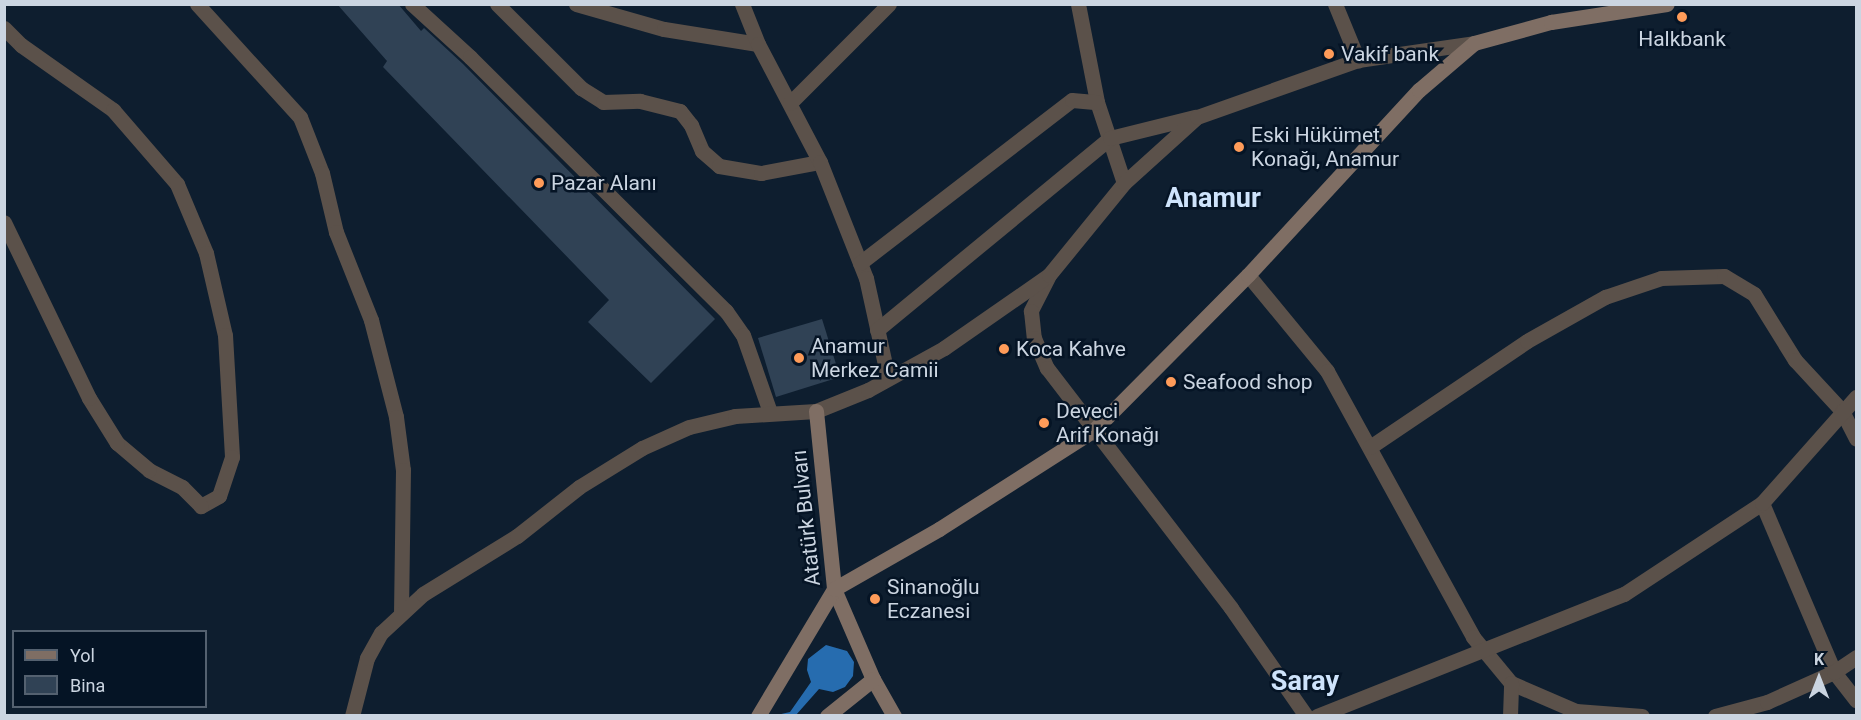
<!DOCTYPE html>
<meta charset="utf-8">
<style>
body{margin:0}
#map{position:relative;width:1861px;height:720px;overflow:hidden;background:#0e1e2f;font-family:Roboto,sans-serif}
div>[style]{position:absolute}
.water>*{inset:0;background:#266caf}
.building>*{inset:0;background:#304255}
.street>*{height:15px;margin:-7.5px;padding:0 7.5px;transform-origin:7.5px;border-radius:7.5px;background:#5b514a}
.secondary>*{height:15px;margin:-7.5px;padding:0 7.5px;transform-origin:7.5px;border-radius:7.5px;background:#7f6e64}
.dots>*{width:16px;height:16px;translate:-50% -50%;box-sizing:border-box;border:3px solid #051425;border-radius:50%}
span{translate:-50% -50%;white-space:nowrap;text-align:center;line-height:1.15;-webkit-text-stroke:5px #051425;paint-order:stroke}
.poi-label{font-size:21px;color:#cbd5e1}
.left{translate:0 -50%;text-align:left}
.street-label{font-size:21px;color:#cbd5e1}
.district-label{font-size:27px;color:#cee3fb;font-weight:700}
.frame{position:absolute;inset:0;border:6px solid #cbd5e1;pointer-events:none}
.legend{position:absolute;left:12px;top:630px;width:195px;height:78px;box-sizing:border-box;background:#051425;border:2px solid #546170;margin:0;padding:8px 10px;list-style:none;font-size:18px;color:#cbd5e1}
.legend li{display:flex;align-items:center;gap:12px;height:30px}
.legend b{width:30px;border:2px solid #546170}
.north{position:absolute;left:1789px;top:648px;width:60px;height:60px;-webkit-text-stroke:4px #051425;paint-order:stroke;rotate:0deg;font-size:16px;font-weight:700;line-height:24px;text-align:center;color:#cbd5e1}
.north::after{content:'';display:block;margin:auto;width:21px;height:27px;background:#cbd5e1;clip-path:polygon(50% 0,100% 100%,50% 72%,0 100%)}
</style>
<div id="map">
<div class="water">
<div style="clip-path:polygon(826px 645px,847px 651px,854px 662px,853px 676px,845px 687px,833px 692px,819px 689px,796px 715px,777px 715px,790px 712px,811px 682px,807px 670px,808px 659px)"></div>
</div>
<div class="building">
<div style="clip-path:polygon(337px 4px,398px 4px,421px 31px,424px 28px,463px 64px,715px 319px,651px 383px,588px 322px,609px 300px,383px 67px,387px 61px)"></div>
<div style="clip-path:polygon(822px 319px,840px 377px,776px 397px,758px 338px)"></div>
</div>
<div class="street">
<div style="left:197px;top:4px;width:153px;rotate:47.7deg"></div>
<div style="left:300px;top:117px;width:60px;rotate:68.6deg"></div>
<div style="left:322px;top:173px;width:61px;rotate:76.7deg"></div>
<div style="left:336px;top:232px;width:95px;rotate:68.3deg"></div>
<div style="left:371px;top:320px;width:100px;rotate:75.5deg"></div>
<div style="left:396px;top:417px;width:53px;rotate:82.5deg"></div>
<div style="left:403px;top:470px;width:144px;rotate:90.8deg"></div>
<div style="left:412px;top:4px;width:79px;rotate:42.4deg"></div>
<div style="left:470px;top:57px;width:361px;rotate:44.8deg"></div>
<div style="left:726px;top:311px;width:29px;rotate:55deg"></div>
<div style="left:743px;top:335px;width:82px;rotate:70.7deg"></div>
<div style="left:497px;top:4px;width:119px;rotate:45deg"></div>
<div style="left:581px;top:88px;width:26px;rotate:32deg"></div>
<div style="left:603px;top:102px;width:37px;rotate:-2deg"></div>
<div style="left:640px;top:101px;width:41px;rotate:14deg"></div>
<div style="left:680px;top:111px;width:18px;rotate:52deg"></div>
<div style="left:691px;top:125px;width:28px;rotate:67deg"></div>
<div style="left:702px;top:151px;width:23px;rotate:41deg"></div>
<div style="left:719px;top:166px;width:43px;rotate:9.5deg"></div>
<div style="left:761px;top:173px;width:60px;rotate:-10.6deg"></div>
<div style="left:576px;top:4px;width:91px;rotate:15.9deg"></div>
<div style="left:664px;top:29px;width:95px;rotate:9.1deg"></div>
<div style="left:742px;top:4px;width:43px;rotate:68.2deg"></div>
<div style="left:758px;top:44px;width:133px;rotate:62.3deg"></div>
<div style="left:820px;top:162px;width:125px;rotate:68.4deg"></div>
<div style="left:866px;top:278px;width:102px;rotate:77.6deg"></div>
<div style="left:1078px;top:4px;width:100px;rotate:79deg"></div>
<div style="left:1097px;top:102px;width:85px;rotate:71.6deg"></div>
<div style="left:1335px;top:4px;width:61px;rotate:67.7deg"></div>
<div style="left:4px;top:28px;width:24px;rotate:45deg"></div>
<div style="left:21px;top:45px;width:113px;rotate:35.2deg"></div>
<div style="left:113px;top:110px;width:98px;rotate:49.1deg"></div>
<div style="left:177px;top:184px;width:75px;rotate:67.2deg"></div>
<div style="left:206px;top:253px;width:84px;rotate:77deg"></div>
<div style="left:225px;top:335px;width:122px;rotate:86.7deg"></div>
<div style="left:232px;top:457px;width:41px;rotate:108.4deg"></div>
<div style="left:219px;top:496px;width:21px;rotate:151deg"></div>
<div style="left:201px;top:506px;width:27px;rotate:-135deg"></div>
<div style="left:182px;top:487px;width:37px;rotate:-153deg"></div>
<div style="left:149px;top:470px;width:42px;rotate:-139.8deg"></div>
<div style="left:117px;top:443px;width:53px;rotate:-121.9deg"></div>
<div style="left:89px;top:398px;width:195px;rotate:-115.8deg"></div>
<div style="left:790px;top:103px;width:140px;rotate:-45deg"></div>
<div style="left:860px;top:263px;width:267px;rotate:-37.6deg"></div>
<div style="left:1072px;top:100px;width:25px;rotate:5deg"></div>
<div style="left:1248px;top:275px;width:124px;rotate:50.5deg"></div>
<div style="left:1327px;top:371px;width:303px;rotate:61.2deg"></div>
<div style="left:1473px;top:637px;width:60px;rotate:50.4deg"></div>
<div style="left:1511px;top:683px;width:71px;rotate:23.3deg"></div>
<div style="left:1576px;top:711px;width:66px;rotate:4.3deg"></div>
<div style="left:1048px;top:277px;width:38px;rotate:117deg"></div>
<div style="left:1031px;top:311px;width:27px;rotate:84deg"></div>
<div style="left:1034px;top:338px;width:33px;rotate:67deg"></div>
<div style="left:1047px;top:368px;width:302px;rotate:52.5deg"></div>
<div style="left:1231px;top:608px;width:131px;rotate:55.2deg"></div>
<div style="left:877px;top:330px;width:302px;rotate:-39.5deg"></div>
<div style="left:1110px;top:138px;width:88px;rotate:-13.9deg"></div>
<div style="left:1370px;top:447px;width:189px;rotate:-34deg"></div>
<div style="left:1527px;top:341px;width:90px;rotate:-29.4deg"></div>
<div style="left:1605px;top:297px;width:59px;rotate:-18.7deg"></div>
<div style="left:1661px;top:278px;width:63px;rotate:-1.8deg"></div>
<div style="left:1724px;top:276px;width:35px;rotate:31deg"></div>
<div style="left:1754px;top:294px;width:78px;rotate:58.2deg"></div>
<div style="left:1795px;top:360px;width:69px;rotate:47.3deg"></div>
<div style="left:1842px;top:411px;width:31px;rotate:63deg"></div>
<div style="left:1762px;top:503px;width:184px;rotate:66.9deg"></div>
<div style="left:1834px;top:672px;width:36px;rotate:52deg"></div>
<div style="left:352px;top:716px;width:60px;rotate:-75.5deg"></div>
<div style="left:367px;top:658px;width:29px;rotate:-61deg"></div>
<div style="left:381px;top:633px;width:57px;rotate:-42.9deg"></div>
<div style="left:423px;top:594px;width:110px;rotate:-31.7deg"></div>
<div style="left:517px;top:536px;width:79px;rotate:-38.3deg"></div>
<div style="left:579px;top:487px;width:74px;rotate:-31.8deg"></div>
<div style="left:642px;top:448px;width:51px;rotate:-24.1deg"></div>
<div style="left:689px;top:427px;width:47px;rotate:-13.4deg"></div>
<div style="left:735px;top:416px;width:81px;rotate:-3.5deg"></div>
<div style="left:816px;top:411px;width:56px;rotate:-22deg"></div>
<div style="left:868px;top:390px;width:87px;rotate:-28.9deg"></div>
<div style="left:944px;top:348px;width:128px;rotate:-34.8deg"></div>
<div style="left:1049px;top:275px;width:119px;rotate:-50.8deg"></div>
<div style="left:1124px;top:183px;width:98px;rotate:-42.1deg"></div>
<div style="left:1197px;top:117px;width:171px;rotate:-19.5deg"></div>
<div style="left:1358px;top:60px;width:117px;rotate:-8.3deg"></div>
<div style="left:1317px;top:716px;width:330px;rotate:-21.7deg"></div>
<div style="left:1624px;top:594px;width:165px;rotate:-33.4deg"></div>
<div style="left:1762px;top:503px;width:142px;rotate:-48.4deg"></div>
<div style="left:1510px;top:716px;width:33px;rotate:-88deg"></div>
<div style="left:1715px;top:716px;width:54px;rotate:-15.1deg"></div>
<div style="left:1767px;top:702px;width:73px;rotate:-24.1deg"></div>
<div style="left:1834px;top:672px;width:27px;rotate:-34deg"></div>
</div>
<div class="secondary">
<div style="left:816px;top:411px;width:179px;rotate:84.2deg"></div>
<div style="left:834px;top:589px;width:98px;rotate:66.6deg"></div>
<div style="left:873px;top:679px;width:43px;rotate:60.4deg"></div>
<div style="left:758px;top:716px;width:148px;rotate:-59.1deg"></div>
<div style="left:834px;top:589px;width:121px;rotate:-29.7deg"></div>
<div style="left:939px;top:529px;width:184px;rotate:-32.6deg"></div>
<div style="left:1094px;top:430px;width:218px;rotate:-45.2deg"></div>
<div style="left:1248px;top:275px;width:252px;rotate:-47.3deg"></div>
<div style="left:1419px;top:90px;width:72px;rotate:-40.5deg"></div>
<div style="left:1474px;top:43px;width:80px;rotate:-15.3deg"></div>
<div style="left:1551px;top:22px;width:117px;rotate:-8.8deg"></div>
<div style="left:827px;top:716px;width:59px;rotate:-38.8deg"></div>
</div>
<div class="dots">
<div style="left:1682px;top:17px;background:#fe9b59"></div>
<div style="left:1329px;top:54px;background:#fe9b59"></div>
<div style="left:1239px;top:147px;background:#fe9b59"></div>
<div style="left:539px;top:183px;background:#fe9b59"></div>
<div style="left:1004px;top:349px;background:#fe9b59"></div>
<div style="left:799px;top:358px;background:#fe9b59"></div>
<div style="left:1171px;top:382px;background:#fe9b59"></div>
<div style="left:1044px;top:423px;background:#fe9b59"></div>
<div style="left:875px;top:599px;background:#fe9b59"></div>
</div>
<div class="poi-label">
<span style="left:1682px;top:39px">Halkbank</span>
<span class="left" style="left:1341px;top:54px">Vakif bank</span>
<span class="left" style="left:1251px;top:147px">Eski Hükümet<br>Konağı, Anamur</span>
<span class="left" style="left:551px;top:183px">Pazar Alanı</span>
<span class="left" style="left:811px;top:358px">Anamur<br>Merkez Camii</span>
<span class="left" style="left:1016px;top:349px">Koca Kahve</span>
<span class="left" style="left:1183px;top:382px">Seafood shop</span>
<span class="left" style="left:1056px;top:423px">Deveci<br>Arif Konağı</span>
<span class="left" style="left:887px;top:599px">Sinanoğlu<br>Eczanesi</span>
</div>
<div class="street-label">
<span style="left:806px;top:518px;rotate:-96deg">Atatürk Bulvarı</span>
</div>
<div class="district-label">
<span style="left:1213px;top:199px">Anamur</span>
<span style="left:1305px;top:682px">Saray</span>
</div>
<div class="frame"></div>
<ul class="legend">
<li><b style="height:8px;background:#7f6e64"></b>Yol</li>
<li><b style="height:16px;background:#304255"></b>Bina</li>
</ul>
<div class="north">K</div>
</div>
